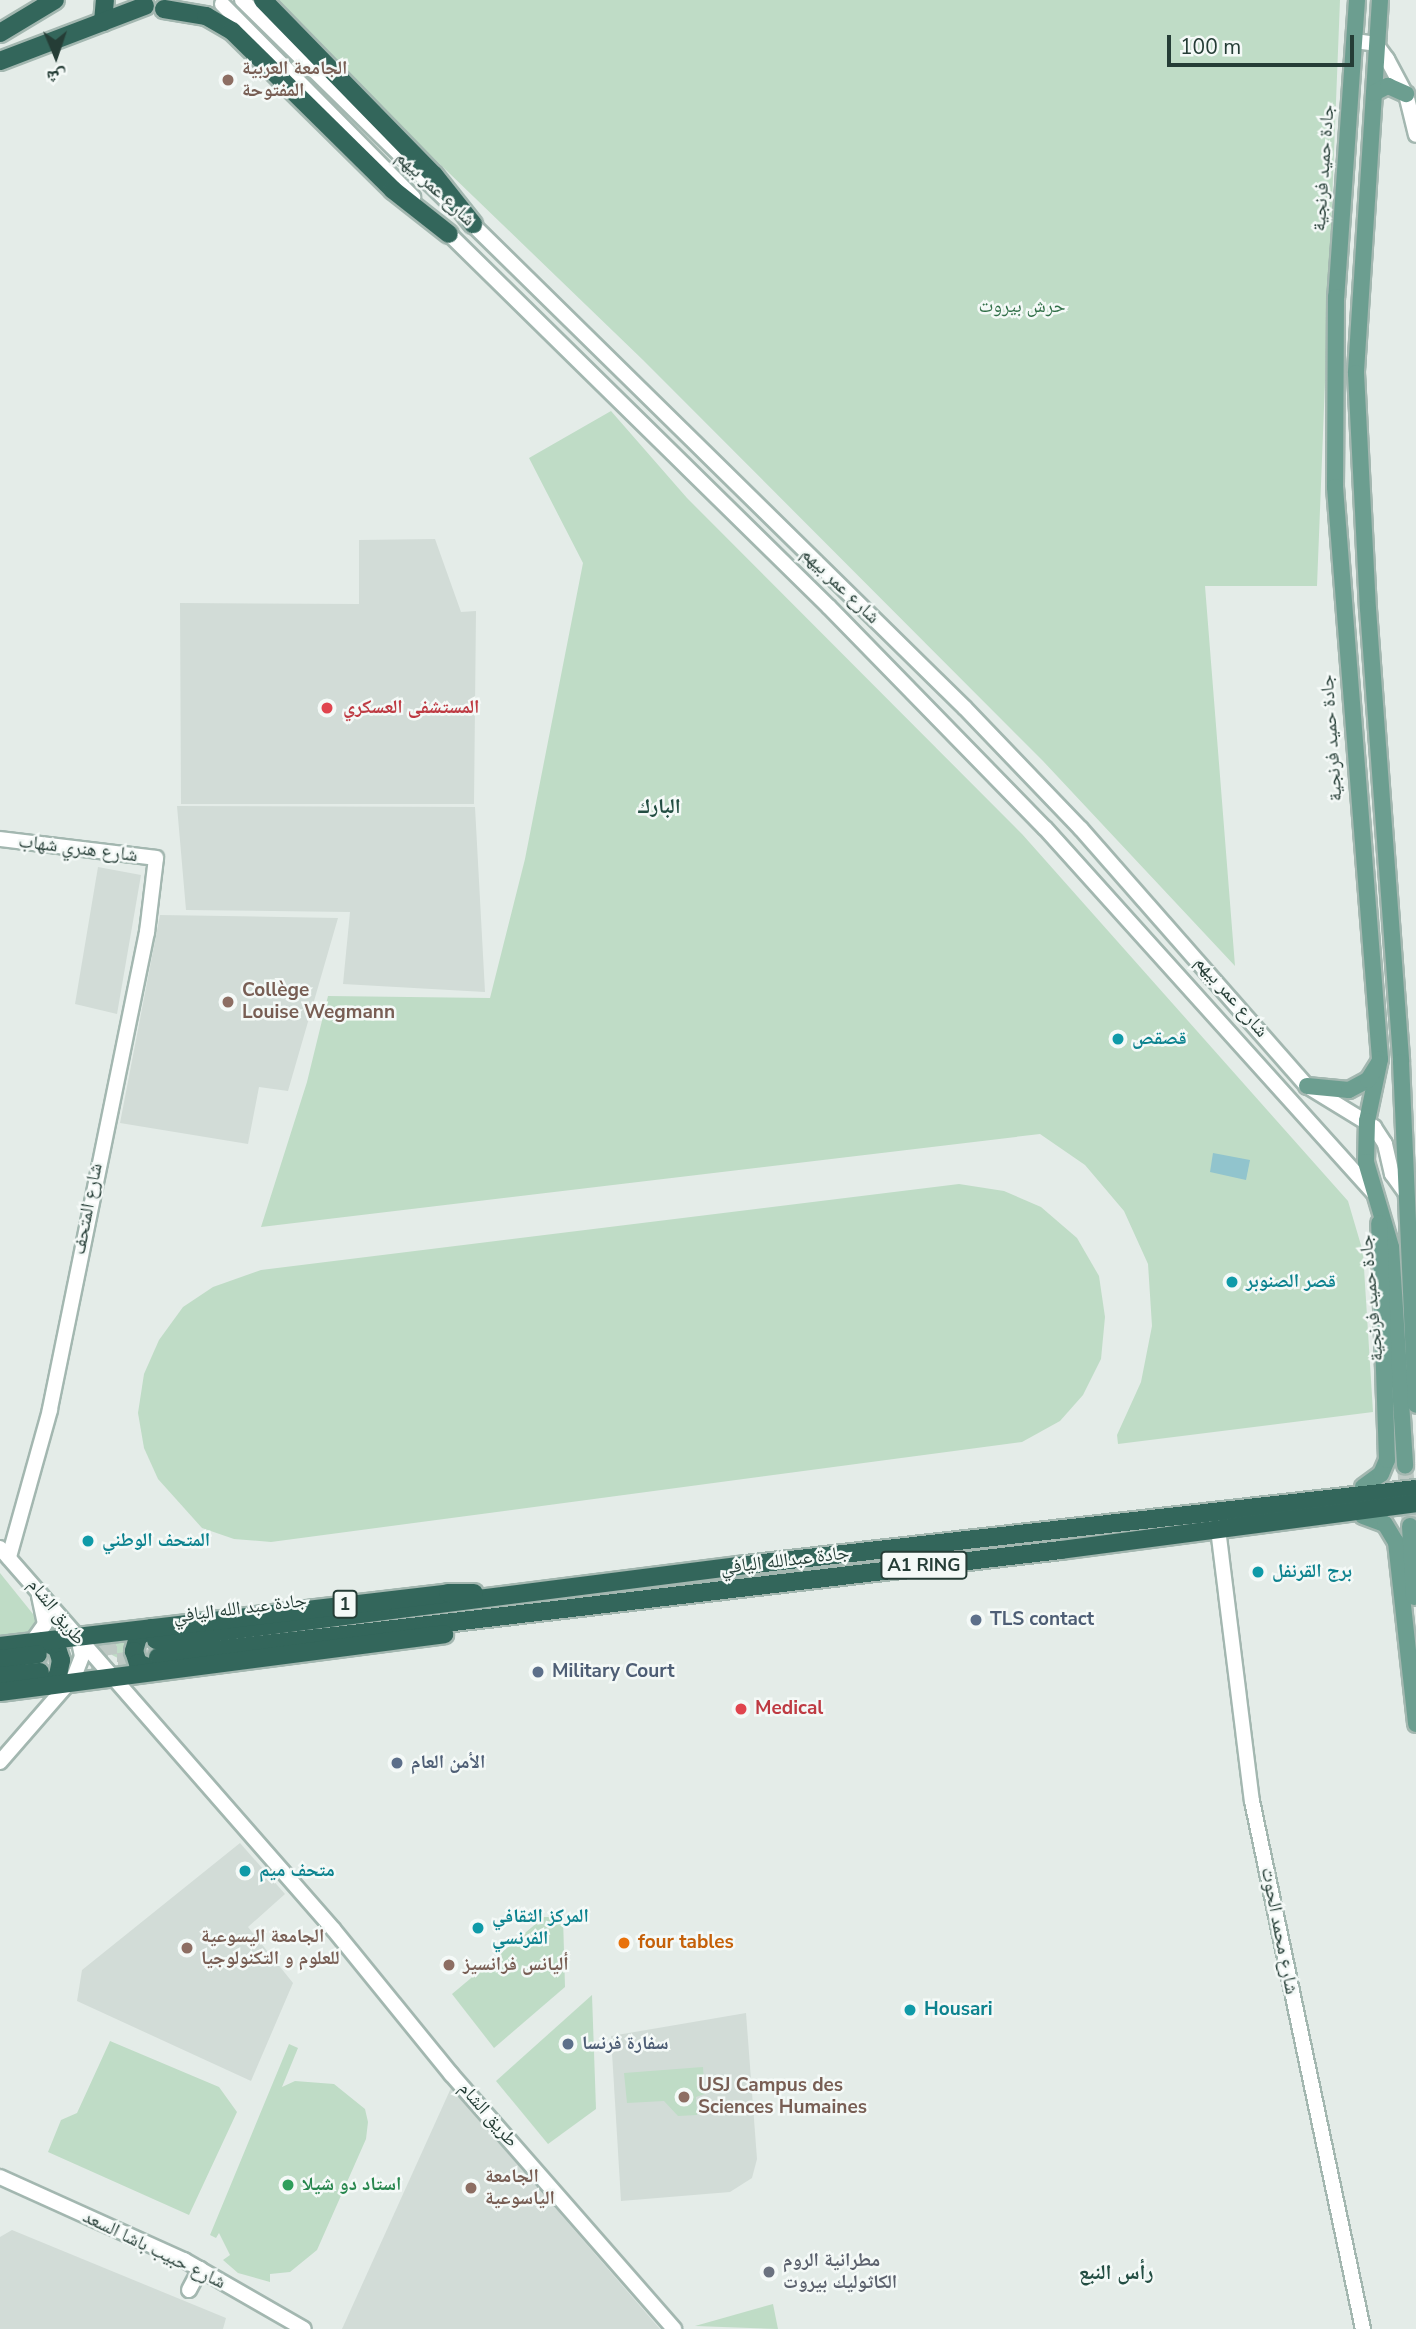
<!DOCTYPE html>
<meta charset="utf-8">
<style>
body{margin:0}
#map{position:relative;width:1416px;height:2329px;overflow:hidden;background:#e4ece8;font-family:"Nunito Sans","Noto Naskh Arabic",sans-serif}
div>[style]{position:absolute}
.built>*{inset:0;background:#d2dcd7}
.green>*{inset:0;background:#bfdcc6}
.water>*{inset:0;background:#91c4cd}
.primary-tunnel>*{height:16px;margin-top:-8px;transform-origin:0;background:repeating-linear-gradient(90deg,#bec9c4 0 16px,transparent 0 24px)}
.highway-tunnel>*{height:18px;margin-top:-9px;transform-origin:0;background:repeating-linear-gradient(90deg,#bec9c4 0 18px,transparent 0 27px)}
.roads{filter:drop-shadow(2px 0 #a3b7b0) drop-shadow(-2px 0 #a3b7b0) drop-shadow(0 2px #a3b7b0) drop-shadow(0 -2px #a3b7b0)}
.secondary>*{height:14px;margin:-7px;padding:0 7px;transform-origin:7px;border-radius:7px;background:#fff}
.primary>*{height:16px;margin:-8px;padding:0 8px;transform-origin:8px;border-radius:8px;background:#6c9e90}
.highway>*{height:18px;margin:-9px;padding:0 9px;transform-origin:9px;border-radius:9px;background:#33665b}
.dots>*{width:19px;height:19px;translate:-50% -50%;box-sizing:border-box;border:4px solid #f4f9f7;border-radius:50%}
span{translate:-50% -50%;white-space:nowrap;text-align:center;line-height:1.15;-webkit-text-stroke:5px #f4f9f7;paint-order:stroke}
.shield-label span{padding:2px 5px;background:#f4f9f7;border:2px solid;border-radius:5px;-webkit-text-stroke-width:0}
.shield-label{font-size:18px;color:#253d36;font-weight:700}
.education-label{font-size:19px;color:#785e54;font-weight:700}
.left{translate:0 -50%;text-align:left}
.street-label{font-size:19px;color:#253d36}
.park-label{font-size:19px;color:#327049}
.health-label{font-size:19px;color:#be3a42;font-weight:700}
.culture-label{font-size:19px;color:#0d838f;font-weight:700}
.service-label{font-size:19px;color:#4e5e75;font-weight:700}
.food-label{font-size:19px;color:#c56008;font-weight:700}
.leisure-label{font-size:19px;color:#27864d;font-weight:700}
.worship-label{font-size:19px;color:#5b616d;font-weight:700}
.neighbourhood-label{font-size:21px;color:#224d42;font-weight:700}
.north{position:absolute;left:21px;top:21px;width:70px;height:70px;-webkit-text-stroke:5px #f4f9f7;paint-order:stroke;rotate:178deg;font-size:19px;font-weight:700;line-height:28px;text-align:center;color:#253d36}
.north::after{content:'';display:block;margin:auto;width:24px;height:32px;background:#253d36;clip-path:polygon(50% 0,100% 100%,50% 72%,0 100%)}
.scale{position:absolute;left:1167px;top:35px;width:187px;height:32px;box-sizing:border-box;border:4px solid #253d36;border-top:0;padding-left:9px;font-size:21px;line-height:24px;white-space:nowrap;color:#253d36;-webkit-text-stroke:5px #f4f9f7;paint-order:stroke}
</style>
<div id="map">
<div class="built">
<div style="clip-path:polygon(435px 539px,461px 612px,476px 611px,474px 804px,181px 804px,180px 603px,359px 604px,359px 540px)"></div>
<div style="clip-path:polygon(177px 806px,475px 807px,485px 992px,343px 984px,350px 912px,186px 910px)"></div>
<div style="clip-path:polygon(98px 867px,141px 875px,117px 1014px,75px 1004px)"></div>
<div style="clip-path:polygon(160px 915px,338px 918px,288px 1091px,259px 1087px,248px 1144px,120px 1123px)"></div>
<div style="clip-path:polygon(240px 1843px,285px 1894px,248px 1927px,293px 1983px,251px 2081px,77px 2001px,82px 1970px)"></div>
<div style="clip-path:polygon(746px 2013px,757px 2159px,752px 2178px,730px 2192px,621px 2201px,611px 2036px)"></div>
<div style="clip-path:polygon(451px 2088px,453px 2090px,660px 2329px,342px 2329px)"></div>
<div style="clip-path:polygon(12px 2230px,226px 2318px,223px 2329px,0 2329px,0 2237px)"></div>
</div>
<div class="green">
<div style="clip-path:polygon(276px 0,1340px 0,1317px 586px,1205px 586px,1235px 966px,1043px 761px,643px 360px,277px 7px)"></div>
<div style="clip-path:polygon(611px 411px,687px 498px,1022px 834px,1348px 1201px,1363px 1252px,1373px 1412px,1118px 1444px,1117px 1435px,1141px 1382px,1152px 1326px,1148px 1264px,1124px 1211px,1085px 1165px,1040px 1134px,261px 1227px,307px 1082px,328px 996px,490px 998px,525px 859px,583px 563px,529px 458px)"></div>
<div style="clip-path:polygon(959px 1184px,1004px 1191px,1041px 1207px,1077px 1238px,1099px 1276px,1105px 1317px,1101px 1359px,1083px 1395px,1060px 1421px,1022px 1442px,271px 1542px,234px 1539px,202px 1528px,158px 1479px,144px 1448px,138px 1413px,144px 1374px,159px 1340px,183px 1307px,213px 1287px,261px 1270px)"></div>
<div style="clip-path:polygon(0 1573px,37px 1619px,31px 1636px,0 1639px)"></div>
<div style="clip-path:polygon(113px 1640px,124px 1640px,133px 1666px,112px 1655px)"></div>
<div style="clip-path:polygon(544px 1917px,563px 1917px,565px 1987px,494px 2048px,452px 1994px)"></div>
<div style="clip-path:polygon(592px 1995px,596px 2109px,548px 2144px,496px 2081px)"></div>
<div style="clip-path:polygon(110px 2041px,219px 2087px,237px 2112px,189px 2215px,48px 2152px,61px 2120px,77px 2113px)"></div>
<div style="clip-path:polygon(289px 2044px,298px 2048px,282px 2087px,295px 2081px,334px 2084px,365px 2109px,368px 2122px,366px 2139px,317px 2250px,290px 2272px,270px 2274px,270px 2282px,238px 2273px,223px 2260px,230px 2255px,219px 2233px,216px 2238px,210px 2235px)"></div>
<div style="clip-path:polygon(703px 2067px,705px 2094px,696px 2097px,697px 2115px,678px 2116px,664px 2101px,627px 2103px,624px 2073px)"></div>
<div style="clip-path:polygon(773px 2304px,778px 2329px,695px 2326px)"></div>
</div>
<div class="water">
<div style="clip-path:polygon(1213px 1153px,1250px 1160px,1246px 1180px,1210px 1172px)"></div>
</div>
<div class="primary-tunnel">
<div style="left:1405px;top:1466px;width:60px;rotate:85.2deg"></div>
</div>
<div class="highway-tunnel">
<div style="left:45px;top:1654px;width:106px;rotate:-7.1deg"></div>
<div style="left:64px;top:1669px;width:88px;rotate:-7.2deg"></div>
</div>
<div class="roads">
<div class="secondary">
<div style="left:242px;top:0;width:293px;rotate:44.4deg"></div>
<div style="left:222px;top:4px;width:272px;rotate:45.3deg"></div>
<div style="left:1355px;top:41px;width:21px;rotate:8deg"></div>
<div style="left:1376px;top:44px;width:19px;rotate:54deg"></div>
<div style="left:1387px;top:59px;width:40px;rotate:62deg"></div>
<div style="left:1406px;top:94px;width:42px;rotate:76.3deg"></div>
<div style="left:466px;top:218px;width:699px;rotate:44.48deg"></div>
<div style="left:965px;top:708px;width:168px;rotate:46.2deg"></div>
<div style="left:1081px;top:829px;width:342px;rotate:48.7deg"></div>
<div style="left:1307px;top:1086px;width:79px;rotate:31.5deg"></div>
<div style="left:1374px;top:1127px;width:20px;rotate:57deg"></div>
<div style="left:1385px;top:1144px;width:31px;rotate:77deg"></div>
<div style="left:1392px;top:1174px;width:22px;rotate:54deg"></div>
<div style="left:442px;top:227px;width:542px;rotate:44.48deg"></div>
<div style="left:829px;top:607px;width:309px;rotate:45.7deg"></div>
<div style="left:1045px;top:828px;width:494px;rotate:48deg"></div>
<div style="left:0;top:839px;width:157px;rotate:6.9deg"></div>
<div style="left:156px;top:858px;width:75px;rotate:96.9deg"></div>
<div style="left:147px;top:932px;width:488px;rotate:101.5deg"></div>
<div style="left:50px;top:1410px;width:153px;rotate:105.6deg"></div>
<div style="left:1218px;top:1529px;width:274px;rotate:82.9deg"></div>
<div style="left:1252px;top:1801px;width:540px;rotate:78.13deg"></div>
<div style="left:0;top:1548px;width:507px;rotate:48.84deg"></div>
<div style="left:334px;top:1930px;width:186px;rotate:50.9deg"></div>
<div style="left:451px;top:2074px;width:339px;rotate:48.8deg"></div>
<div style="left:32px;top:1642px;width:22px;rotate:-54deg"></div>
<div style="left:45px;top:1624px;width:30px;rotate:-102deg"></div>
<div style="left:0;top:1762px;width:113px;rotate:-49deg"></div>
<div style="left:74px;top:1677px;width:22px;rotate:-69deg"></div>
<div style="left:82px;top:1656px;width:14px;rotate:-102deg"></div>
<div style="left:0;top:2177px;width:202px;rotate:24.3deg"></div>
<div style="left:184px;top:2260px;width:138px;rotate:29.9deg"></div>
<div style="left:189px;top:2290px;width:24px;rotate:-62deg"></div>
</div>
<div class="primary">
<div style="left:1357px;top:0;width:298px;rotate:94deg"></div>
<div style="left:1336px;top:297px;width:190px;rotate:90.3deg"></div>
<div style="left:1335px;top:487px;width:574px;rotate:85.5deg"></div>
<div style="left:1380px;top:1059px;width:63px;rotate:101.8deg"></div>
<div style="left:1367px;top:1121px;width:41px;rotate:91.4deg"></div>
<div style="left:1366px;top:1162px;width:89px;rotate:73.6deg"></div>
<div style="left:1391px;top:1247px;width:219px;rotate:86.3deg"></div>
<div style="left:1380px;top:0;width:374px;rotate:93.7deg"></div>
<div style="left:1356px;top:373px;width:236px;rotate:87.1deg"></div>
<div style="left:1368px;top:609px;width:454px;rotate:85.8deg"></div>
<div style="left:1401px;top:1062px;width:343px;rotate:87.5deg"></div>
<div style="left:1374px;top:93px;width:16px;rotate:-27deg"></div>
<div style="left:1388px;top:86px;width:20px;rotate:24deg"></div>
<div style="left:1307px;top:1086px;width:42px;rotate:5.4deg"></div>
<div style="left:1349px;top:1090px;width:21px;rotate:-28deg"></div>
<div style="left:1368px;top:1080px;width:19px;rotate:-58deg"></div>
<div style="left:1363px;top:1487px;width:22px;rotate:-36deg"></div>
<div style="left:1381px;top:1474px;width:15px;rotate:-67deg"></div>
<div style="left:1387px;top:1460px;width:237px;rotate:-91.9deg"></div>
<div style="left:1363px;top:1516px;width:23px;rotate:20deg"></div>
<div style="left:1385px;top:1524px;width:21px;rotate:59deg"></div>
<div style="left:1396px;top:1542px;width:183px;rotate:83.7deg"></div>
<div style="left:1410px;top:1526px;width:71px;rotate:86.8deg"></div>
</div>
<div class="highway">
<div style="left:263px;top:0;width:245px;rotate:45.7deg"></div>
<div style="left:434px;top:175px;width:63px;rotate:51.5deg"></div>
<div style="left:164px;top:9px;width:43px;rotate:9.5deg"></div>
<div style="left:206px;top:16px;width:30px;rotate:30deg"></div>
<div style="left:232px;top:31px;width:226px;rotate:44.6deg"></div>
<div style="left:393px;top:190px;width:71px;rotate:38.2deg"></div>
<div style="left:103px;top:22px;width:22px;rotate:-85deg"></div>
<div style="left:0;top:33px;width:64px;rotate:-31deg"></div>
<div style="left:0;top:61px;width:155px;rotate:-20.8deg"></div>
<div style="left:151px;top:1628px;width:16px;rotate:145deg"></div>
<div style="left:138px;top:1637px;width:15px;rotate:106deg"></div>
<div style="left:134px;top:1651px;width:13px;rotate:72deg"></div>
<div style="left:138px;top:1663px;width:18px;rotate:22deg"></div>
<div style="left:156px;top:1640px;width:595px;rotate:-7.24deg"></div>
<div style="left:746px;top:1565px;width:674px;rotate:-6.47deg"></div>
<div style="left:43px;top:1641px;width:16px;rotate:27deg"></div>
<div style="left:57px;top:1648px;width:13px;rotate:72deg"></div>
<div style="left:61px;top:1660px;width:16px;rotate:101deg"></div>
<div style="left:58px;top:1676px;width:15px;rotate:138deg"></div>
<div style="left:0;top:1646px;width:451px;rotate:-6.7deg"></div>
<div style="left:448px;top:1593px;width:26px"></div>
<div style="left:158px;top:1657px;width:909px;rotate:-6.76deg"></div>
<div style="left:1061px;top:1550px;width:358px;rotate:-7.5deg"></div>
<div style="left:0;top:1659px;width:38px;rotate:-7deg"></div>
<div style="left:0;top:1676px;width:40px;rotate:-5.7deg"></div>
<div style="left:0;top:1692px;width:448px;rotate:-7.4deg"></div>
</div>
</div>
<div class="dots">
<div style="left:228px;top:80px;background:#8d6e63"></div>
<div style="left:327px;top:708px;background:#e0444e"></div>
<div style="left:228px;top:1002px;background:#8d6e63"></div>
<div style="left:1118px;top:1039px;background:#0f9aa8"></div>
<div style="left:1232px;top:1282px;background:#0f9aa8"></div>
<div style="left:88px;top:1541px;background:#0f9aa8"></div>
<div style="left:1258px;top:1572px;background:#0f9aa8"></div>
<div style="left:976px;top:1620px;background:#5c6f8a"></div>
<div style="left:538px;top:1672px;background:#5c6f8a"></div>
<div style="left:741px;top:1709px;background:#e0444e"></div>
<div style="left:397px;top:1763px;background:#5c6f8a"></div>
<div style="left:245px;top:1871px;background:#0f9aa8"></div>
<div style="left:478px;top:1928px;background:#0f9aa8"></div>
<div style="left:624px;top:1943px;background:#e8710a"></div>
<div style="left:187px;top:1948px;background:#8d6e63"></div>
<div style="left:449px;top:1965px;background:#8d6e63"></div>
<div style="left:910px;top:2010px;background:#0f9aa8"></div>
<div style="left:568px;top:2044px;background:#5c6f8a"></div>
<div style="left:684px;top:2097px;background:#8d6e63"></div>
<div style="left:288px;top:2185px;background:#2e9e5b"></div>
<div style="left:471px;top:2188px;background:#8d6e63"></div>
<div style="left:769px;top:2272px;background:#6b7280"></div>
</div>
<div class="shield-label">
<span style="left:924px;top:1565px">A1 RING</span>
<span style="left:345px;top:1604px">1</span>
</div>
<div class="education-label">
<span class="left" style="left:242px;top:80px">الجامعة العربية<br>المفتوحة</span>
<span class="left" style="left:242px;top:1002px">Collège<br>Louise Wegmann</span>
<span class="left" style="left:201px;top:1948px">الجامعة اليسوعية<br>للعلوم و التكنولوجيا</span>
<span class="left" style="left:463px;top:1965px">أليانس فرانسيز</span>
<span class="left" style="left:698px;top:2097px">USJ Campus des<br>Sciences Humaines</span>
<span class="left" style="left:485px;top:2188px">الجامعة<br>الياسوعية</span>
</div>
<div class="street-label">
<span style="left:1324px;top:168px;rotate:-86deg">جادة حميد فرنجية</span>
<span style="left:435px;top:189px;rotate:43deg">شارع عمر بيهم</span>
<span style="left:840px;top:586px;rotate:44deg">شارع عمر بيهم</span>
<span style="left:1332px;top:738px;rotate:-94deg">جادة حميد فرنجية</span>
<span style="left:78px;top:849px;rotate:7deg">شارع هنري شهاب</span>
<span style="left:1231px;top:997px;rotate:49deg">شارع عمر بيهم</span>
<span style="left:88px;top:1209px;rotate:-79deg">شارع المتحف</span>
<span style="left:1372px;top:1298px;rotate:-95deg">جادة حميد فرنجية</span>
<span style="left:785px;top:1561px;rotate:-7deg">جادة عبدالله اليافي</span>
<span style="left:240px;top:1609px;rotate:-7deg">جادة عبد الله اليافي</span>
<span style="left:56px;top:1612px;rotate:51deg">طريق الشام</span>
<span style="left:1279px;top:1931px;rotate:79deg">شارع محمد الحوت</span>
<span style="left:488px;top:2115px;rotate:49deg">طريق الشام</span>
<span style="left:154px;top:2250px;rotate:26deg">شارع حبيب باشا السعد</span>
</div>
<div class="park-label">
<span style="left:1022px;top:307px">حرش بيروت</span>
</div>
<div class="health-label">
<span class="left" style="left:343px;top:708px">المستشفى العسكري</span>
<span class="left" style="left:755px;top:1709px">Medical</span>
</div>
<div class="culture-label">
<span class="left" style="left:1132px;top:1039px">قصقص</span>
<span class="left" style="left:1246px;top:1282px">قصر الصنوبر</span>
<span class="left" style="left:102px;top:1541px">المتحف الوطني</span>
<span class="left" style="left:1272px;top:1572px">برج القرنفل</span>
<span class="left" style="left:259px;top:1871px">متحف ميم</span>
<span class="left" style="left:492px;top:1928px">المركز الثقافي<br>الفرنسي</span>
<span class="left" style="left:924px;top:2010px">Housari</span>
</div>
<div class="service-label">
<span class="left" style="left:990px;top:1620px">TLS contact</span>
<span class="left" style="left:552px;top:1672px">Military Court</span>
<span class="left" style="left:411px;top:1763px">الأمن العام</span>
<span class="left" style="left:582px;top:2044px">سفارة فرنسا</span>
</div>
<div class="food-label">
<span class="left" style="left:638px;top:1943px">four tables</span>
</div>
<div class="leisure-label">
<span class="left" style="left:302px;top:2185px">استاد دو شيلا</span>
</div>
<div class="worship-label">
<span class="left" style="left:783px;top:2272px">مطرانية الروم<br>الكاثوليك بيروت</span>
</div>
<div class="neighbourhood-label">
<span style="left:659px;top:806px">البارك</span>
<span style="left:1116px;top:2272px">رأس النبع</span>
</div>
<div class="north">ش</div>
<div class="scale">100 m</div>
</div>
